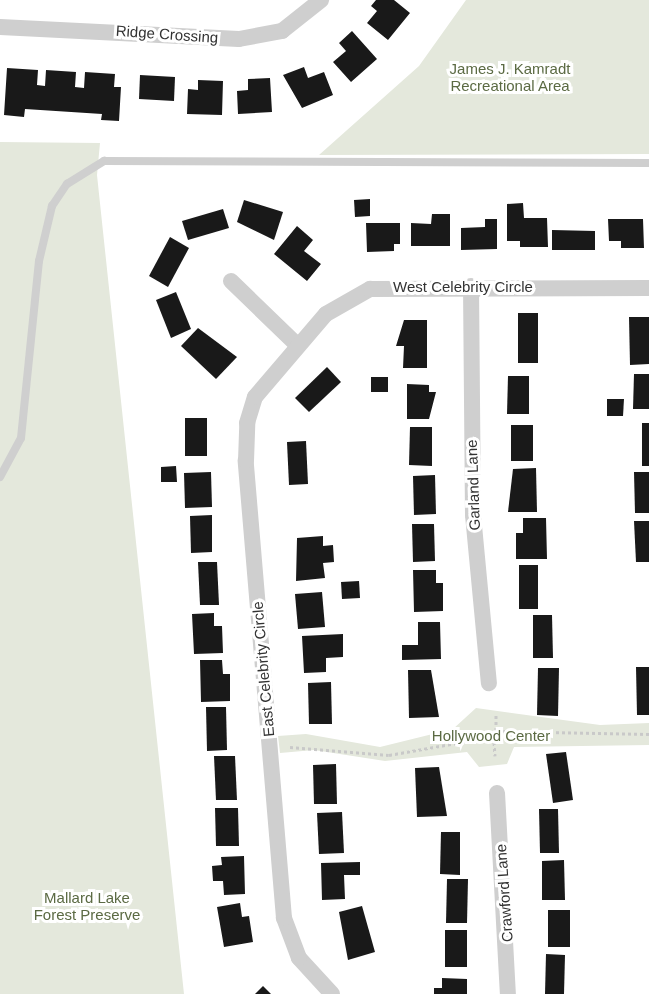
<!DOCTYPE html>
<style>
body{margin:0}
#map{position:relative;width:649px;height:994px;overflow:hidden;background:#fff;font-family:Arial,sans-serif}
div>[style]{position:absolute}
.green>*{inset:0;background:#e4e8dc}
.building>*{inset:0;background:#191919}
.path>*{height:3px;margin-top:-1.5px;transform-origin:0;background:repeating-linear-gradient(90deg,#c9c9c9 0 3px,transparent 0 6px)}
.lane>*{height:8px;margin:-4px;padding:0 4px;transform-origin:4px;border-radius:4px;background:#cfcfcf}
.street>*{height:16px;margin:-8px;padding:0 8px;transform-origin:8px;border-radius:8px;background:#cfcfcf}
span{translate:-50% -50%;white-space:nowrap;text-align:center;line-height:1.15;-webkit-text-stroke:6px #fff;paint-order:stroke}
.street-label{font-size:15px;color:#323232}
.park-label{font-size:15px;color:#5b6a43}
</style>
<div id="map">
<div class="green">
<div style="clip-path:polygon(466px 0,649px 0,649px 154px,319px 155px,419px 66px)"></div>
<div style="clip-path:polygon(0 142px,100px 143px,97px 175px,184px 994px,0 994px)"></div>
<div style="clip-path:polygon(476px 708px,600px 725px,649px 723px,649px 745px,514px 747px,507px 764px,479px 767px,467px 752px,385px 761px,314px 750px,280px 753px,278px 736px,306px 734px,380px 747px,453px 729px)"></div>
</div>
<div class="building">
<div style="clip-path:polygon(376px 0,394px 0,410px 13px,388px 40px,367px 23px,377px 11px,371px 6px)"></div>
<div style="clip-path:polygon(352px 31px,377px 59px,351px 82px,333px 62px,346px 51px,339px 43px)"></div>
<div style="clip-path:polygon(304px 67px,308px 78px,324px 72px,333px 95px,302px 108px,283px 75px)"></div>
<div style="clip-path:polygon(7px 68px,38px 70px,37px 85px,45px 86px,46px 70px,76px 72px,75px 87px,84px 88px,85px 72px,115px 74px,114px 87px,121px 87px,119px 121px,101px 120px,102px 114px,25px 109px,24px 117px,4px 115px)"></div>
<div style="clip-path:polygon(140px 75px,175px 77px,174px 101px,139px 99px)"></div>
<div style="clip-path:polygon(270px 78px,272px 112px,238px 114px,237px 91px,248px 90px,248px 79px)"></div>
<div style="clip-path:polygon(198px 80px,223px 81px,222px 115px,187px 114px,188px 89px,198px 90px)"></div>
<div style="clip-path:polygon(370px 199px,370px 216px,355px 217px,354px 200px)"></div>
<div style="clip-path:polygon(244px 200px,283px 212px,274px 240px,237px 222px)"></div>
<div style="clip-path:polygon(523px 203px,524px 218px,547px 218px,548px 247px,520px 247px,520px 241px,507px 241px,507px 204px)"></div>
<div style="clip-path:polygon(223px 209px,229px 228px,188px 240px,182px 221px)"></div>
<div style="clip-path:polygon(432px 214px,450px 214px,450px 246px,411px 246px,411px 223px,431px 224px)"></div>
<div style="clip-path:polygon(485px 219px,497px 219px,497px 249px,461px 250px,461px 228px,485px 227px)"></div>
<div style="clip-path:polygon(608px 219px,643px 219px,644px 248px,621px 248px,621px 241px,609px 241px)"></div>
<div style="clip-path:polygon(366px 223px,400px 223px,400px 244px,394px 244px,394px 251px,367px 252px)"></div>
<div style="clip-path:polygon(297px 226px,313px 240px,304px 251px,321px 264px,307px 281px,274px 254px)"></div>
<div style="clip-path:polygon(552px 230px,595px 231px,595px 250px,552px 250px)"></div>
<div style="clip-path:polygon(170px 237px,189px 248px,168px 287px,149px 276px)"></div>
<div style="clip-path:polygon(176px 292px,191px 329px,171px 338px,156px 300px)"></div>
<div style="clip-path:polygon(518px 313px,538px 313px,538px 363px,518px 363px)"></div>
<div style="clip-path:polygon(629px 317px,649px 317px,649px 364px,630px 365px)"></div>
<div style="clip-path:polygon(404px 320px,427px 320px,427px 368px,403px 368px,404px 346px,396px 346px)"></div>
<div style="clip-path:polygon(198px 328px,237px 357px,216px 379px,181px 346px)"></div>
<div style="clip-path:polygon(327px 367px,341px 382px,309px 412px,295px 398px)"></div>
<div style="clip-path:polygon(634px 374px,649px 374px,649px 409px,633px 409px)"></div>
<div style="clip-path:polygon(508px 376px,529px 376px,529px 414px,507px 414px)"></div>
<div style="clip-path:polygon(371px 377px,388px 377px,388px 392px,371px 392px)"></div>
<div style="clip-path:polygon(407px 384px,429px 385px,429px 392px,436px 392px,429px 419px,407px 419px)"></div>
<div style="clip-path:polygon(607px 399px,624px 399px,623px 416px,607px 416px)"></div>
<div style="clip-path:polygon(185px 418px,207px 418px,207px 456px,185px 456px)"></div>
<div style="clip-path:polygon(642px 423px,649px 423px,649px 466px,642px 466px)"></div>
<div style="clip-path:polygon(511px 425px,533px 425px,533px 461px,511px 461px)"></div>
<div style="clip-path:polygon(410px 427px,432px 427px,432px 466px,409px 465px)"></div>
<div style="clip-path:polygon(306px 441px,308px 484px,289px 485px,287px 442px)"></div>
<div style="clip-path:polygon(176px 466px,177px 482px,161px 482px,161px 467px)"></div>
<div style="clip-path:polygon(536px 468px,537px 512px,508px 512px,513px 469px)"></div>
<div style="clip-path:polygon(211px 472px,212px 507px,185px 508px,184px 473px)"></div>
<div style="clip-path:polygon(634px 472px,649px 472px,649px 513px,635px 513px)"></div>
<div style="clip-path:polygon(435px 475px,436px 514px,414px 515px,413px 476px)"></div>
<div style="clip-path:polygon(212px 515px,212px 552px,191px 553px,190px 516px)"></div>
<div style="clip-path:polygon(523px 518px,546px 518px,547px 559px,516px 559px,516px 533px,523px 533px)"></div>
<div style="clip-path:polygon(634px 521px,649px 521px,649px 562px,636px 562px)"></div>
<div style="clip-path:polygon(412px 524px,434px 524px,435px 561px,413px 562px)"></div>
<div style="clip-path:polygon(323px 536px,323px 546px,333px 545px,334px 562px,323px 563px,325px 578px,296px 581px,297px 538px)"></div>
<div style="clip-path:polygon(198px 562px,217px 562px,219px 605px,200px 605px)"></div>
<div style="clip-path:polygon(519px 565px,538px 565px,538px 609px,519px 609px)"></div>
<div style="clip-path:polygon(413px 570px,436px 570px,436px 583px,443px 583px,443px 611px,414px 612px)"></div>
<div style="clip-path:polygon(359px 581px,360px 598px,342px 599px,341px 582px)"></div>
<div style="clip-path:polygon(322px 592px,325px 627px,298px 629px,295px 594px)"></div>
<div style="clip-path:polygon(214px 613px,214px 626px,222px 626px,223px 653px,194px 654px,192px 614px)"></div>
<div style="clip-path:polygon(533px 615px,552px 615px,553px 658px,533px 658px)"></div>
<div style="clip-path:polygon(418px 622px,440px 622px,441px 659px,402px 660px,402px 645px,418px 645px)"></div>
<div style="clip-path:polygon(343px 634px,343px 657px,326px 658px,326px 672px,304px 673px,302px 636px)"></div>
<div style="clip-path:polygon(200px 660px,222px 660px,223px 674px,230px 674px,230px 701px,201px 702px)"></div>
<div style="clip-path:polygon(636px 667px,649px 667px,649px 715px,637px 715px)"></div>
<div style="clip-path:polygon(538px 668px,559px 668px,558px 716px,537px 715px)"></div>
<div style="clip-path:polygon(408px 670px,431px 670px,439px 717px,409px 718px)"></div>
<div style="clip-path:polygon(331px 682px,332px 724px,309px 724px,308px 683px)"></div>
<div style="clip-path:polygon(206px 707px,226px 707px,227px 750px,207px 751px)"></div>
<div style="clip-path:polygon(566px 752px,573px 800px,553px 803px,546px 754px)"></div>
<div style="clip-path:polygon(214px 756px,235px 756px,237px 800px,216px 800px)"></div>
<div style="clip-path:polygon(336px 764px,337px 804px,314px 804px,313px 765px)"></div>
<div style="clip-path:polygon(439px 767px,447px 816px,417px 817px,415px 768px)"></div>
<div style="clip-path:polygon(215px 808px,238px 808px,239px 846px,216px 846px)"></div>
<div style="clip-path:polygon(539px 809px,558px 809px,559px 853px,540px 853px)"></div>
<div style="clip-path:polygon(342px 812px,344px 853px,319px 854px,317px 813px)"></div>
<div style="clip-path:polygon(441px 832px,460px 832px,460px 875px,440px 874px)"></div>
<div style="clip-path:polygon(244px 856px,245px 894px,224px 895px,223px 881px,213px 881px,212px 866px,222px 865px,221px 857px)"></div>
<div style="clip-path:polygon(564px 860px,565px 900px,542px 900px,542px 861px)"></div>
<div style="clip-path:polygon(360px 862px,360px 875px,344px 875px,345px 899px,322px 900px,321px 863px)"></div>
<div style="clip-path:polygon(447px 879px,468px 879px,467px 923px,446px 923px)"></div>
<div style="clip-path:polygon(240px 903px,242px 917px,249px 916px,253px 942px,224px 947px,217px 907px)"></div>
<div style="clip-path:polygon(362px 906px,375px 952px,348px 960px,339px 912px)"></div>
<div style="clip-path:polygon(548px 910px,570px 910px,570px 947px,548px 947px)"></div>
<div style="clip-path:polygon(445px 930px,467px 930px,467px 967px,445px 967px)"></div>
<div style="clip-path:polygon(546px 954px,565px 955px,564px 994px,545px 994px)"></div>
<div style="clip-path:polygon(442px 978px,467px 979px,467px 994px,434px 994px,434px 988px,442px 988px)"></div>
<div style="clip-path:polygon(263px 986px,271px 994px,255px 994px)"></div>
</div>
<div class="path">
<div style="left:496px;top:715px;width:16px;rotate:90deg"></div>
<div style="left:501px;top:734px;width:9px;rotate:117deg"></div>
<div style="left:497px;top:742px;width:6px;rotate:-162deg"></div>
<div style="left:491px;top:740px;width:10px;rotate:-61deg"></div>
<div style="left:496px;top:731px;width:153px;rotate:1.1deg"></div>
<div style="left:494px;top:742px;width:14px;rotate:86deg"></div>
<div style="left:290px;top:747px;width:99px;rotate:4.6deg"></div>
<div style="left:389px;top:755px;width:103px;rotate:-10.1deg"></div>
</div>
<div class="lane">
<div style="left:0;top:477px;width:44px;rotate:-61.7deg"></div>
<div style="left:21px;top:438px;width:178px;rotate:-84.2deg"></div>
<div style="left:39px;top:261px;width:57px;rotate:-76.7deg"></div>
<div style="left:52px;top:206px;width:27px;rotate:-56deg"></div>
<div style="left:67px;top:184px;width:44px;rotate:-31.9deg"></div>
<div style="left:104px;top:161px;width:545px;rotate:0.21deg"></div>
</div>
<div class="street">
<div style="left:0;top:27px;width:239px;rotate:2.9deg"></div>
<div style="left:239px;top:39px;width:44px;rotate:-10.5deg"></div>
<div style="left:282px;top:31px;width:50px;rotate:-38.5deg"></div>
<div style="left:231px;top:281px;width:91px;rotate:44.1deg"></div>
<div style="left:471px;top:286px;width:229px;rotate:89.5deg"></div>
<div style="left:473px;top:515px;width:169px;rotate:84.6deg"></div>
<div style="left:497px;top:793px;width:201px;rotate:86.9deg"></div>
<div style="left:332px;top:994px;width:49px;rotate:-132.5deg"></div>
<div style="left:299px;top:958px;width:43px;rotate:-110.6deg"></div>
<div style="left:284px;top:918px;width:459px;rotate:-94.8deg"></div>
<div style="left:246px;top:461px;width:38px;rotate:-88deg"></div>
<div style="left:247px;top:423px;width:27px;rotate:-73deg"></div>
<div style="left:255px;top:397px;width:109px;rotate:-49.5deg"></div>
<div style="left:326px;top:314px;width:51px;rotate:-29.6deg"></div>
<div style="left:370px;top:289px;width:279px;rotate:-0.2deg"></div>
</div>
<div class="street-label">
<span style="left:167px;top:34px;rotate:4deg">Ridge Crossing</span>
<span style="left:463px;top:287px">West Celebrity Circle</span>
<span style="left:473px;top:485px;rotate:-92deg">Garland Lane</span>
<span style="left:263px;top:669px;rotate:-95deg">East Celebrity Circle</span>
<span style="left:504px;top:893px;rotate:-94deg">Crawford Lane</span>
</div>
<div class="park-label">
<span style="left:510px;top:77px">James J. Kamradt<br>Recreational Area</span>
<span style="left:491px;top:736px">Hollywood Center</span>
<span style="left:87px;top:906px">Mallard Lake<br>Forest Preserve</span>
</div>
</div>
